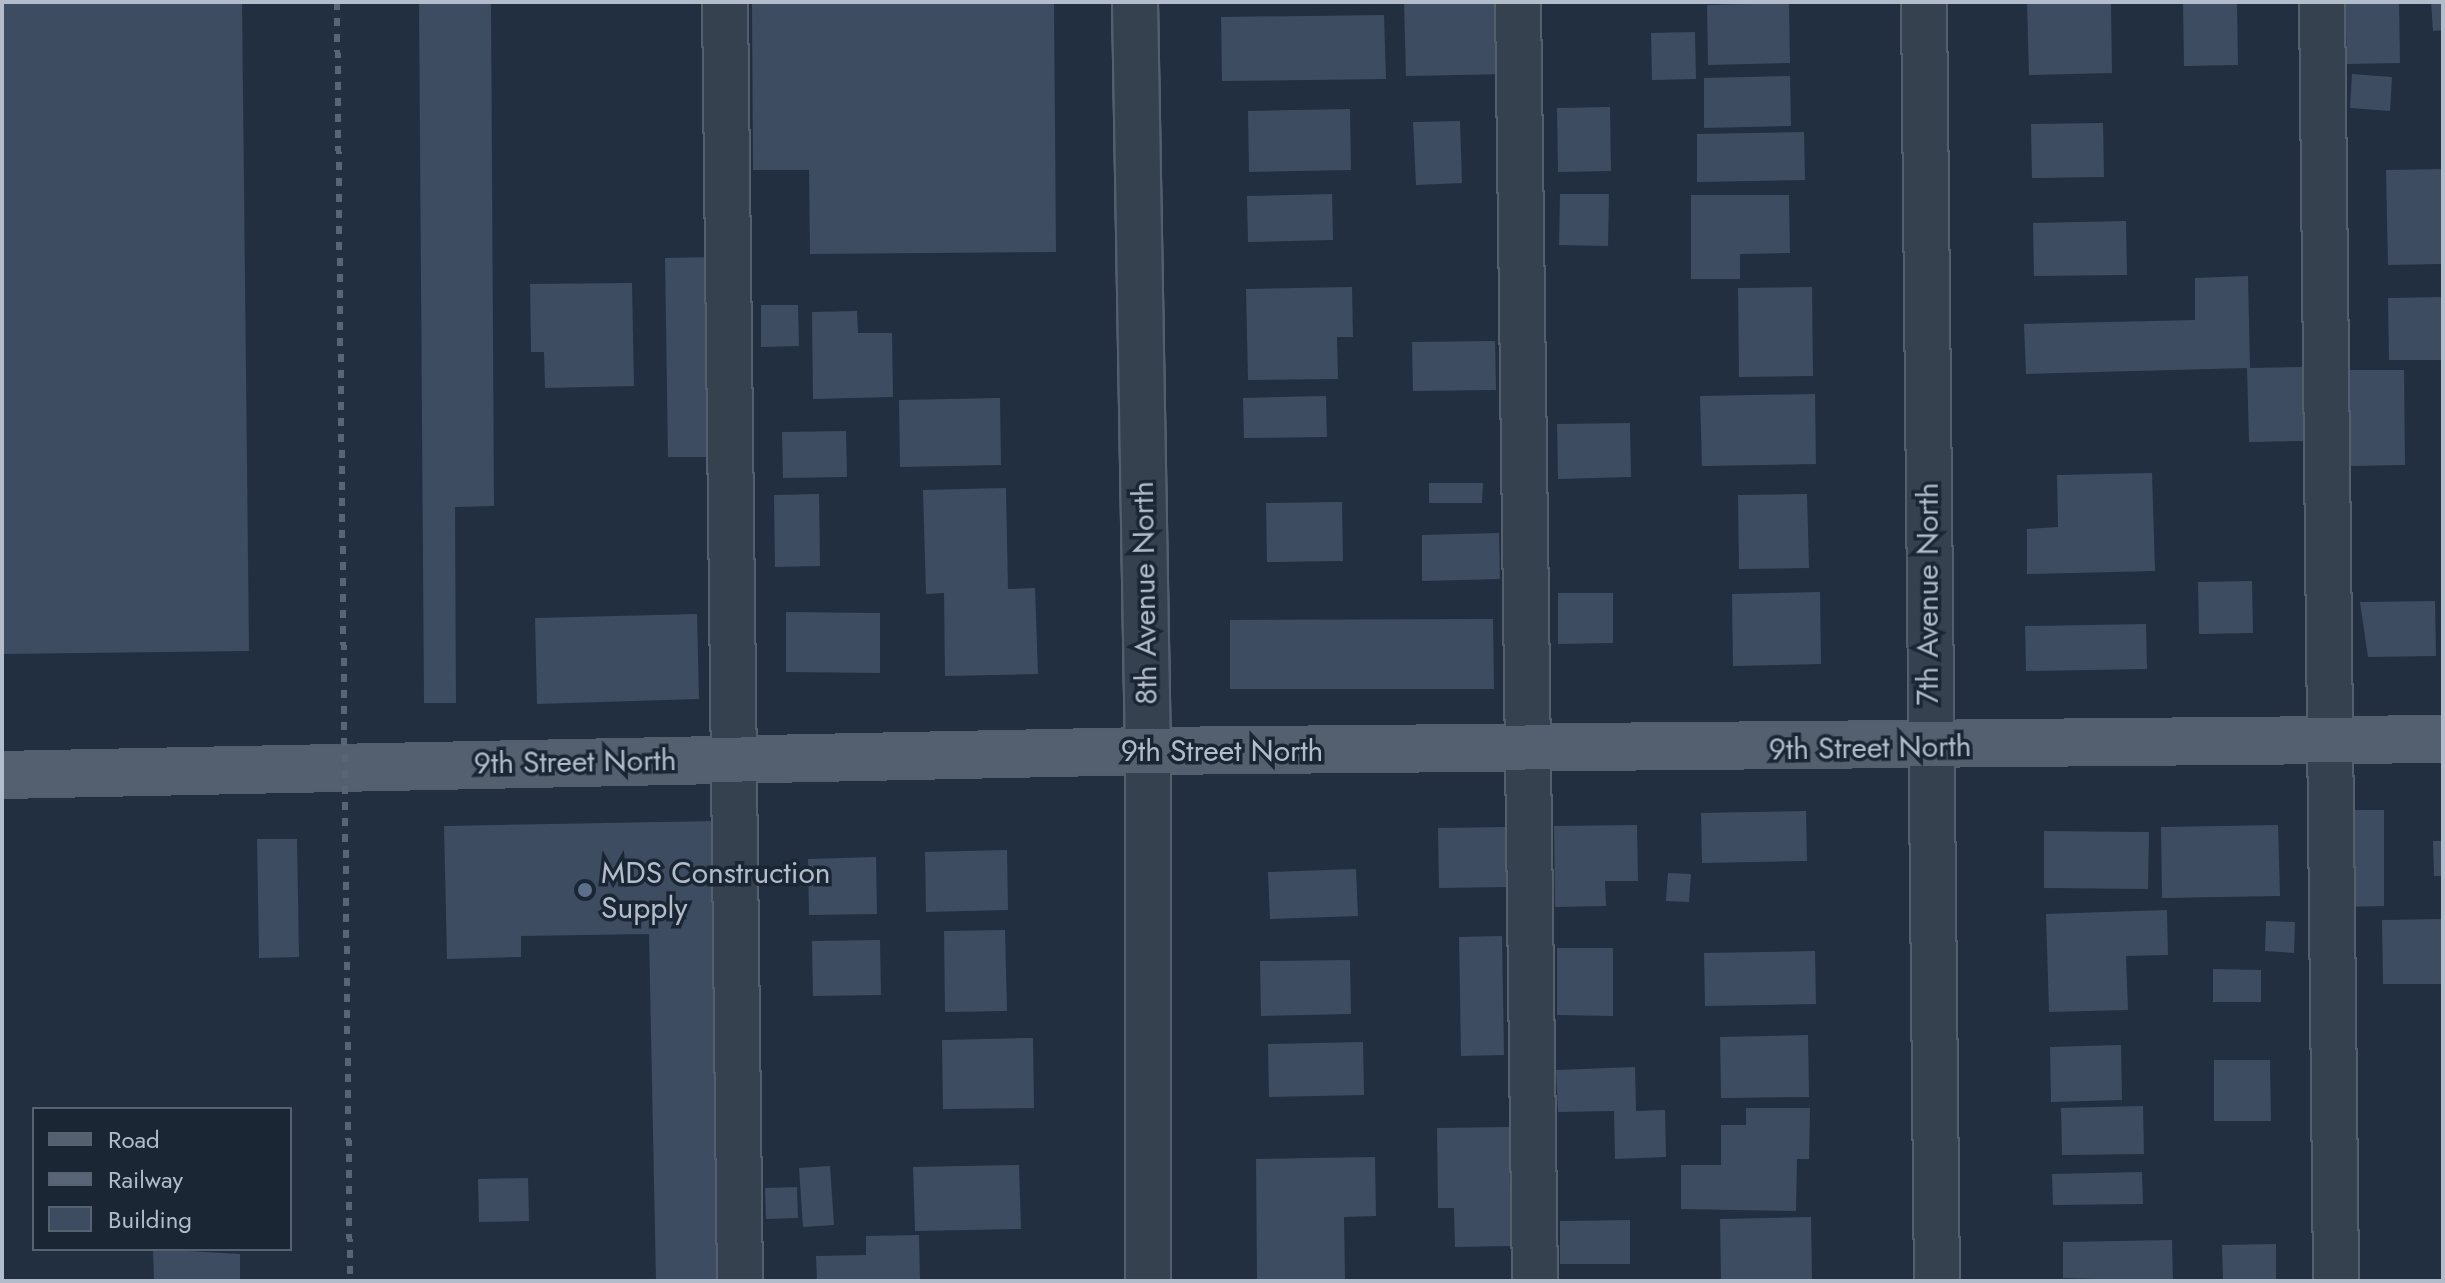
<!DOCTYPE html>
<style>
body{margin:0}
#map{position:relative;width:2445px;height:1283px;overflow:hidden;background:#222f40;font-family:Jost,sans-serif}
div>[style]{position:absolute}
.building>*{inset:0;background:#3d4c60}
.roads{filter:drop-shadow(2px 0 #545f6e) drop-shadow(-2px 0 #545f6e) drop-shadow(0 2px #545f6e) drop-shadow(0 -2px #545f6e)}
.minor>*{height:44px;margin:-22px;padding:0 22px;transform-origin:22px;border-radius:22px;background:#364150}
.major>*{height:44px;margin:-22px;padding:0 22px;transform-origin:22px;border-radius:22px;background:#546070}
.rail>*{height:6px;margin-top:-3px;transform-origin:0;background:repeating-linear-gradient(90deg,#586577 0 8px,transparent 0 16px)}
.dots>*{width:22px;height:22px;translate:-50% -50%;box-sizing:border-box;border:4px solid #1b2635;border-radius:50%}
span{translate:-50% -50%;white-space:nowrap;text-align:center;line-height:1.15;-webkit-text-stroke:7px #1b2635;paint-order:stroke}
.street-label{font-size:30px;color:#b2bccb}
.poi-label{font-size:30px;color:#b2bccb}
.left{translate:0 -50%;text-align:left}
.frame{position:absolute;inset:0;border:4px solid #b2bccb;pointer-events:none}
.legend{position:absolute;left:32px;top:1107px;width:260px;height:144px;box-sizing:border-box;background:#1b2635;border:2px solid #576271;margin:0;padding:10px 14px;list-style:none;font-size:24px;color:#b2bccb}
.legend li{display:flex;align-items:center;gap:16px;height:40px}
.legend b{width:40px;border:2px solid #576271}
</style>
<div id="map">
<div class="building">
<div style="clip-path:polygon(2px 2px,242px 2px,249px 651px,3px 654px)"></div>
<div style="clip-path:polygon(419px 2px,491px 2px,494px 506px,455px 507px,456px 703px,424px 703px)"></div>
<div style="clip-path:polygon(752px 2px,1054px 2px,1056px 252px,810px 254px,809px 170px,753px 170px)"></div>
<div style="clip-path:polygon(1404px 2px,1507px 2px,1508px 74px,1406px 76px)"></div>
<div style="clip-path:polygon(2027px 2px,2111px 2px,2112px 73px,2029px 75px)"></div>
<div style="clip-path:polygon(2183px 2px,2237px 2px,2238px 65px,2184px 66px)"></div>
<div style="clip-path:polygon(2345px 2px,2399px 2px,2400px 63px,2347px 64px)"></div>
<div style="clip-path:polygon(2431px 2px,2443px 2px,2443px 30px,2433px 31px)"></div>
<div style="clip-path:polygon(1789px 3px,1790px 63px,1708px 65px,1707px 5px)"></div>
<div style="clip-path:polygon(1384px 15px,1386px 79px,1222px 81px,1221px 17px)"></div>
<div style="clip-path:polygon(1695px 32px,1696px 79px,1652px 80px,1651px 33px)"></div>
<div style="clip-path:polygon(2352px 74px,2392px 77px,2390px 111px,2350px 108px)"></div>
<div style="clip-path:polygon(1790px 76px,1791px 126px,1704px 128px,1704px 78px)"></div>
<div style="clip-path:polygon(1610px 107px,1611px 171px,1558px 172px,1557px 108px)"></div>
<div style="clip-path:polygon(1350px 109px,1351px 170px,1249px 172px,1248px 111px)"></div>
<div style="clip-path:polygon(1460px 121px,1462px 183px,1416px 185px,1413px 122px)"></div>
<div style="clip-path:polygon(2103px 123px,2104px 177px,2032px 178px,2031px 124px)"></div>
<div style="clip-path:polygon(1804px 132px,1805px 180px,1697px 182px,1697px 134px)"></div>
<div style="clip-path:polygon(2443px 169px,2443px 264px,2388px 265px,2386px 170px)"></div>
<div style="clip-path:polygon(1332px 194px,1333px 240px,1248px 242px,1247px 196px)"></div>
<div style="clip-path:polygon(1560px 194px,1609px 194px,1608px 246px,1559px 245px)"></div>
<div style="clip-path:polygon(1691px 195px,1789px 195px,1790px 253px,1740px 254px,1740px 279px,1691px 279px)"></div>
<div style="clip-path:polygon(2126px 221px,2127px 275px,2034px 276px,2033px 223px)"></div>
<div style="clip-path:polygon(715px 257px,719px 457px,668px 457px,665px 258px)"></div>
<div style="clip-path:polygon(2248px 276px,2250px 368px,2304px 367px,2305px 441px,2249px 442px,2247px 368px,2026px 374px,2024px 324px,2195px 320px,2195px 278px)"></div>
<div style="clip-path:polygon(632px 283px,634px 386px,545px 388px,544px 352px,531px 352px,530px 284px)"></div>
<div style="clip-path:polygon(1352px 287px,1353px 337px,1337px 337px,1338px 379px,1248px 380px,1246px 289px)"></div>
<div style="clip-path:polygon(1812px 287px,1813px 376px,1739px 377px,1738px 288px)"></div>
<div style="clip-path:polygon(2443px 297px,2443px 360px,2389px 360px,2388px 298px)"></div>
<div style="clip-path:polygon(761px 305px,798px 305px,799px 346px,761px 347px)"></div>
<div style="clip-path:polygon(857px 311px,858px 333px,892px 333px,893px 397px,813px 399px,812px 312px)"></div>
<div style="clip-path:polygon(1495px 341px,1496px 390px,1413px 391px,1412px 342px)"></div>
<div style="clip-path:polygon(2348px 370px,2404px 370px,2405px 465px,2349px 466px)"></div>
<div style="clip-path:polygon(1815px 394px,1816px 464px,1702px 466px,1700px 396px)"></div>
<div style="clip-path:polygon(1326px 396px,1327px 437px,1244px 438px,1243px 398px)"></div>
<div style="clip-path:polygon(1000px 398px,1001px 465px,900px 467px,899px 400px)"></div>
<div style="clip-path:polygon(1630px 423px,1631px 477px,1558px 479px,1557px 424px)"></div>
<div style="clip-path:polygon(846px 431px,847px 477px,783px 478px,782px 432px)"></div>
<div style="clip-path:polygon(2152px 473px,2155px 571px,2027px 574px,2027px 529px,2058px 527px,2057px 475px)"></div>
<div style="clip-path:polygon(1429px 483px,1483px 483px,1482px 503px,1429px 503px)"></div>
<div style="clip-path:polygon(1006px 488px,1008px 589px,1035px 588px,1038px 674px,945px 676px,944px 593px,926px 594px,923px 490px)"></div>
<div style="clip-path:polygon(819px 494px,820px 566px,775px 567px,774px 495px)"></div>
<div style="clip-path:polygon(1807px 494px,1809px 568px,1739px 569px,1738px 495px)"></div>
<div style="clip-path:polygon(1342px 502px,1343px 561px,1267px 562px,1266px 503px)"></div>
<div style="clip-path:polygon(1499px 533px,1500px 579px,1422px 581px,1422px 535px)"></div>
<div style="clip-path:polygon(2252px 581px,2253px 633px,2199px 634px,2198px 582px)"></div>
<div style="clip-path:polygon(1820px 592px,1821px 664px,1733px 666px,1732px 594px)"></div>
<div style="clip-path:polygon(1558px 593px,1613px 593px,1613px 643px,1558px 644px)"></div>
<div style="clip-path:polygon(2435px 601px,2436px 656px,2368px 657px,2360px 602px)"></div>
<div style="clip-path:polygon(786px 612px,880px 613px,880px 673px,786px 672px)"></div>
<div style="clip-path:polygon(697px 614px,699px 699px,537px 704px,535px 618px)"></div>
<div style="clip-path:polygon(1493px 619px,1494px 689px,1230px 689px,1230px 620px)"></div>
<div style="clip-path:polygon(2146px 624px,2147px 669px,2026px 671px,2025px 626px)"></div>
<div style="clip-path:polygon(2342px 810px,2384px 810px,2384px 906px,2342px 907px)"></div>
<div style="clip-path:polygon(1806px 811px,1807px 861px,1702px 863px,1701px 813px)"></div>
<div style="clip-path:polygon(718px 821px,728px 1281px,656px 1281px,649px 934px,521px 936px,521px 957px,447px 959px,444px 826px)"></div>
<div style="clip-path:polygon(1637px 825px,1638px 881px,1605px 881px,1606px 906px,1555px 907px,1554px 826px)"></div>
<div style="clip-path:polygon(2278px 825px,2280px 896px,2162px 898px,2161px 827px)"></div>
<div style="clip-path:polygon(1507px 827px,1509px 887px,1439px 888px,1438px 828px)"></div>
<div style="clip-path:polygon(2044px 831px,2149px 832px,2148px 889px,2044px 888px)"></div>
<div style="clip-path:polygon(257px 839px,297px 839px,299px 957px,259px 958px)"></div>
<div style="clip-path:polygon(2433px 841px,2443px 841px,2443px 876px,2434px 876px)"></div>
<div style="clip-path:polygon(1007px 850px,1008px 910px,926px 912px,925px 852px)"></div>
<div style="clip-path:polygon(876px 857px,877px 914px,809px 915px,808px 859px)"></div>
<div style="clip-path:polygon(1356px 869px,1358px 916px,1270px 919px,1268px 872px)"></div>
<div style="clip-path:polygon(1668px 873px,1691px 874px,1689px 902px,1666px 901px)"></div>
<div style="clip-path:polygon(2167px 910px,2168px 955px,2126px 956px,2128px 1010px,2049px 1012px,2046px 914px)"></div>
<div style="clip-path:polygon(2441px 919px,2441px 984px,2383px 984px,2382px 920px)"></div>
<div style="clip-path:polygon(2266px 921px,2295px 922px,2294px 953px,2265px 951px)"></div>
<div style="clip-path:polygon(1005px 930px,1007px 1011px,945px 1012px,944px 931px)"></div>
<div style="clip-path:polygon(1502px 936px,1504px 1055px,1461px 1056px,1459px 937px)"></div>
<div style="clip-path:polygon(880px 940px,881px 995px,813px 996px,812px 941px)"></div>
<div style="clip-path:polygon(1557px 948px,1613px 948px,1613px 1016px,1557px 1015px)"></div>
<div style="clip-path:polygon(1815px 951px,1816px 1004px,1705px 1006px,1704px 953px)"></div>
<div style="clip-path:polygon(1350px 960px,1351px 1014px,1261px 1016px,1260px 961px)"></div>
<div style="clip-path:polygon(2213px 969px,2261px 970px,2261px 1002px,2213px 1002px)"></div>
<div style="clip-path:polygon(1808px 1035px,1809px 1097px,1721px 1098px,1720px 1037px)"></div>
<div style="clip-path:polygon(1033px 1038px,1034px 1108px,943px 1109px,942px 1040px)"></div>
<div style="clip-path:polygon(1363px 1042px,1364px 1095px,1269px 1097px,1268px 1044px)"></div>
<div style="clip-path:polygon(2121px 1045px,2122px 1100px,2051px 1102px,2050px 1047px)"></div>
<div style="clip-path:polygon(2214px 1060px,2270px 1060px,2271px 1121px,2214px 1121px)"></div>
<div style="clip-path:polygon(1635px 1067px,1636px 1111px,1665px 1110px,1666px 1157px,1615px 1159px,1614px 1111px,1558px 1112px,1556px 1070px)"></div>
<div style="clip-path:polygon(2143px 1106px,2144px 1154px,2062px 1155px,2061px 1108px)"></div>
<div style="clip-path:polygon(1746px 1108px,1810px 1108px,1809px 1159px,1797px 1159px,1796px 1211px,1681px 1209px,1681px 1165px,1721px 1165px,1721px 1125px,1746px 1125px)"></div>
<div style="clip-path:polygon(1509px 1127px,1511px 1246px,1455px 1247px,1454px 1208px,1438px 1208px,1437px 1128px)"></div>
<div style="clip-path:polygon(1375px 1157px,1376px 1216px,1344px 1217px,1345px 1281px,1257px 1281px,1256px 1159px)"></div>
<div style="clip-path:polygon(1019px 1165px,1021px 1229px,915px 1231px,913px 1167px)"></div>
<div style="clip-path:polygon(830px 1166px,834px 1225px,803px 1227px,799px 1168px)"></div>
<div style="clip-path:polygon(2142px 1172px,2143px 1204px,2053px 1205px,2052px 1174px)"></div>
<div style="clip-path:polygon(528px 1178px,529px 1221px,479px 1222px,478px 1179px)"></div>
<div style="clip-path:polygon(797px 1187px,798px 1218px,766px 1219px,765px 1188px)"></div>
<div style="clip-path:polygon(1811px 1217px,1812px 1279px,1721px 1280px,1720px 1219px)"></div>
<div style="clip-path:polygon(1630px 1220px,1630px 1264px,1560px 1264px,1560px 1221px)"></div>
<div style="clip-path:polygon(919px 1235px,920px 1281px,817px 1281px,816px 1256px,866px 1255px,866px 1236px)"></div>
<div style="clip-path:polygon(2172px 1240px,2173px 1281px,2063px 1278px,2063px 1242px)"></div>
<div style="clip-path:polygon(2276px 1244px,2276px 1281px,2223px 1281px,2222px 1245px)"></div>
<div style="clip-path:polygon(153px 1249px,240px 1254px,240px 1281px,154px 1281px)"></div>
</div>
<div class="roads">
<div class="minor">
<div style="left:725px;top:2px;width:1279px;rotate:89.33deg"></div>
<div style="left:1135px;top:2px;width:749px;rotate:89.01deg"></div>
<div style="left:1148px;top:751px;width:530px;rotate:90deg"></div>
<div style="left:1518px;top:2px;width:1279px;rotate:89.24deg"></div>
<div style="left:1924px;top:2px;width:1279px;rotate:89.42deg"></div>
<div style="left:2322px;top:2px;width:1279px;rotate:89.37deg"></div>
</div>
<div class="major">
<div style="left:2px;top:775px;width:1146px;rotate:-1.2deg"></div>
<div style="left:1148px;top:751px;width:1295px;rotate:-0.53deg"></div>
</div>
</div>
<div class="rail">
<div style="left:337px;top:2px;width:1279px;rotate:89.42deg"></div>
</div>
<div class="dots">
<div style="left:585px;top:890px;background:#5c6f8a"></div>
</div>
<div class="street-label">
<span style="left:1145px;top:593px;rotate:-91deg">8th Avenue North</span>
<span style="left:1928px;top:594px;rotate:-90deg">7th Avenue North</span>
<span style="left:1870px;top:748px;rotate:-1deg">9th Street North</span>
<span style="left:1222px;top:751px">9th Street North</span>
<span style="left:575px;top:762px;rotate:-1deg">9th Street North</span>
</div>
<div class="poi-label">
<span class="left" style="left:601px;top:890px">MDS Construction<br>Supply</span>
</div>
<div class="frame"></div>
<ul class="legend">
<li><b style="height:10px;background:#546070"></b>Road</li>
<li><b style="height:10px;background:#586577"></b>Railway</li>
<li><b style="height:22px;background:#3d4c60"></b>Building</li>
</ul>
</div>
